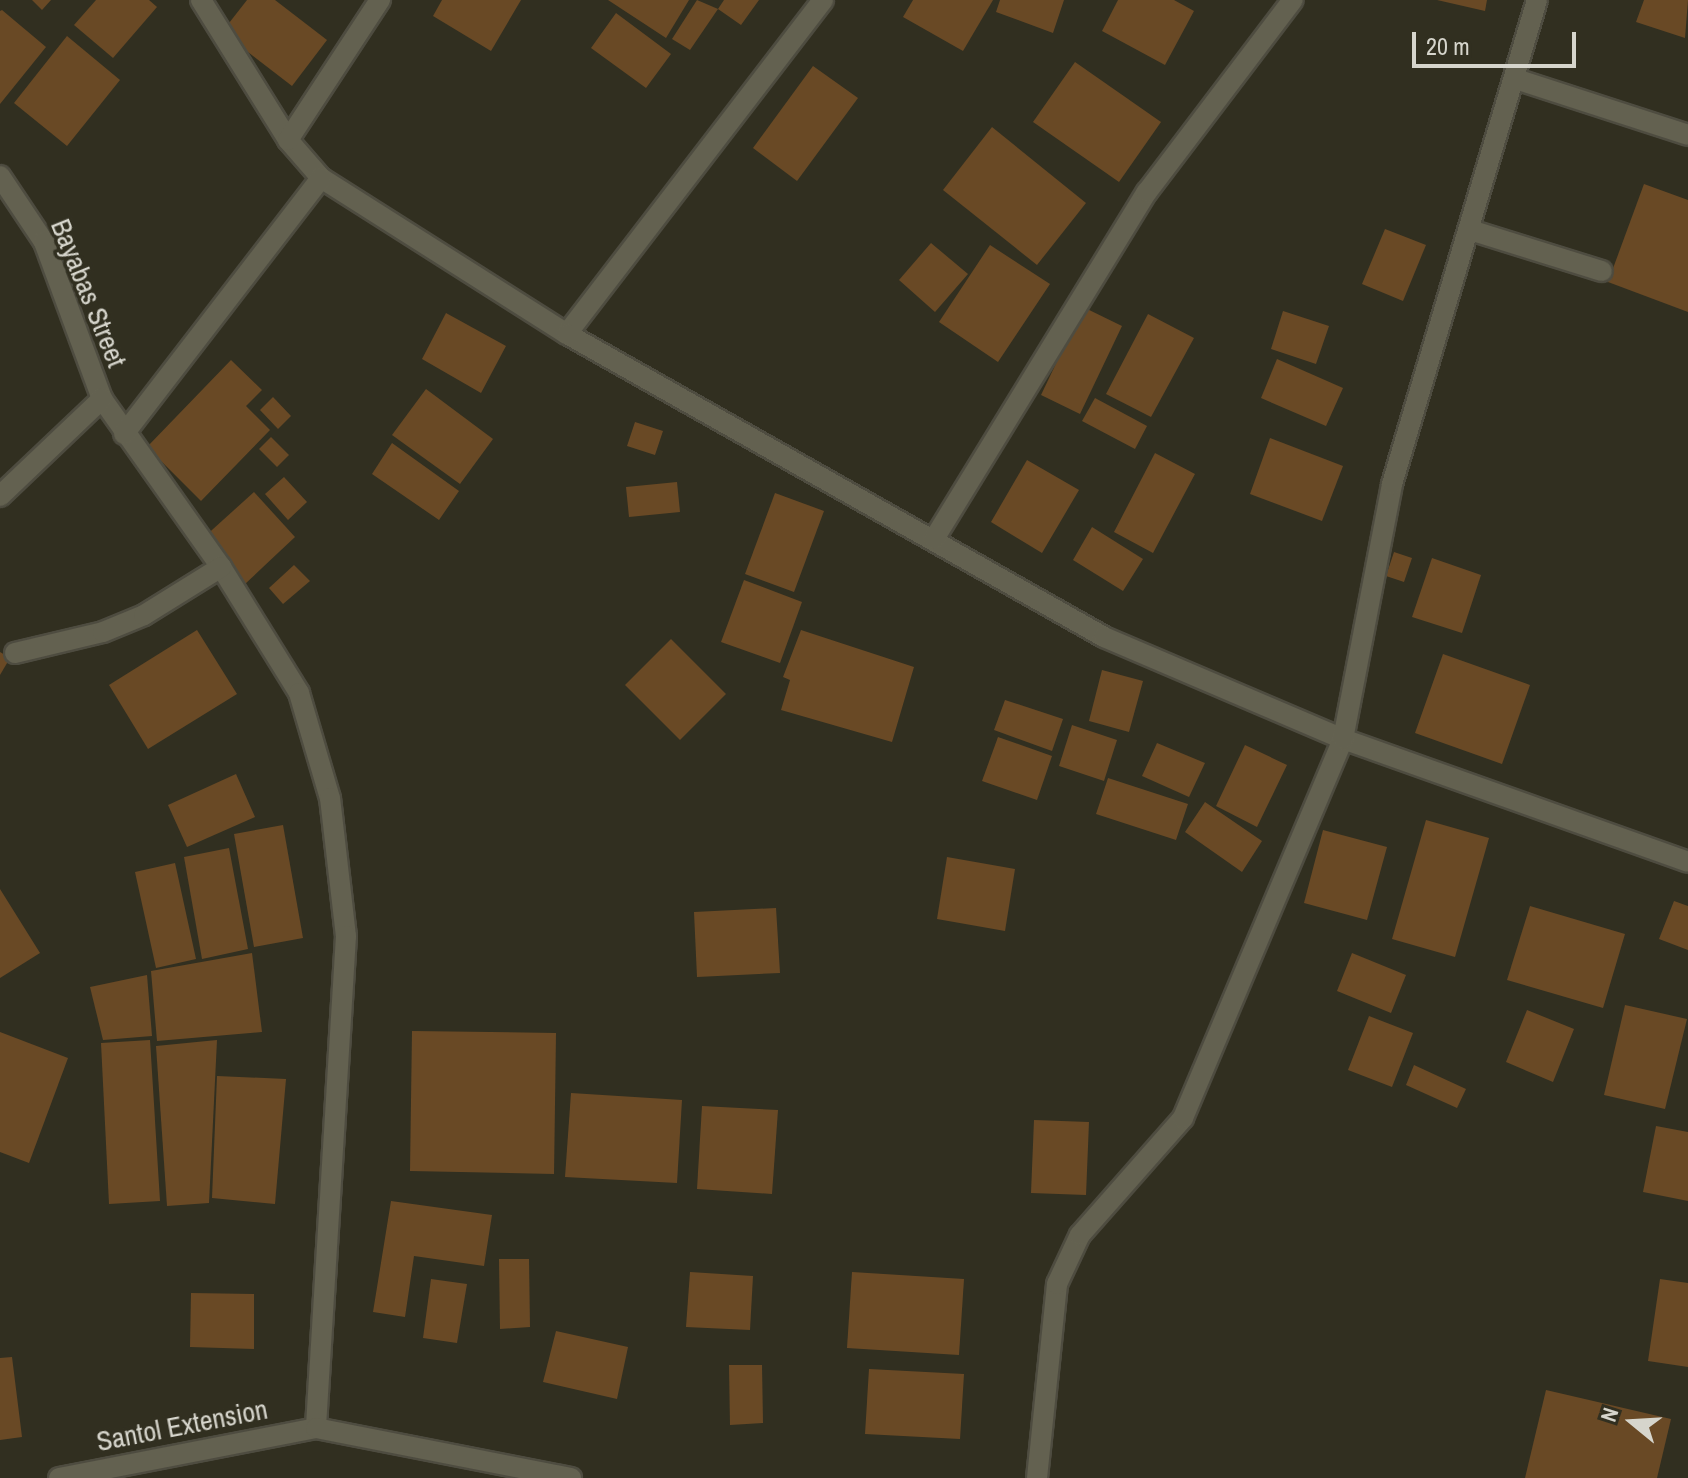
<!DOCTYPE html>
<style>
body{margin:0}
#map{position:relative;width:1688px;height:1478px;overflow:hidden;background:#312f20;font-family:"Archivo Narrow",sans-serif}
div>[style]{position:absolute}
.building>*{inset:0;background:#694925}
.roads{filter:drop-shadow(2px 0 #4e4c40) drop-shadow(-2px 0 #4e4c40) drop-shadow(0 2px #4e4c40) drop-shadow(0 -2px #4e4c40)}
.minor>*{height:20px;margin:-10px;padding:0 10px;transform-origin:10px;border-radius:10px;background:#636150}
span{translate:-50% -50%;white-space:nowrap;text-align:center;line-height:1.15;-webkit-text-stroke:7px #312f20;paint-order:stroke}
.street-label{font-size:28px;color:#d6d5cc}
.north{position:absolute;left:1592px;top:1382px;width:80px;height:80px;-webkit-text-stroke:6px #312f20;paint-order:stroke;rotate:288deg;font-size:22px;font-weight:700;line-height:32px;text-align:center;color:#d6d5cc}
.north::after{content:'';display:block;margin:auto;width:28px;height:36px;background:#d6d5cc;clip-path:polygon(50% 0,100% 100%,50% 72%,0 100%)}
.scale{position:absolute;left:1412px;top:32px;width:164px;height:36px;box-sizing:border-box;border:4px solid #d6d5cc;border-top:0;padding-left:10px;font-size:24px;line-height:28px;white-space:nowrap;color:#d6d5cc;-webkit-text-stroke:6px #312f20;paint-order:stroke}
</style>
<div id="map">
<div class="building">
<div style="clip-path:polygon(32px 0,51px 0,42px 10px)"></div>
<div style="clip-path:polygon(96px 0,149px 0,157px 7px,113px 58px,74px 25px)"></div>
<div style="clip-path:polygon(247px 0,275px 0,327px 40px,292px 86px,222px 32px)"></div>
<div style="clip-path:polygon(442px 0,521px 0,491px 51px,433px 16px)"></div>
<div style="clip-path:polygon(608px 0,689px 0,666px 38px)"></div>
<div style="clip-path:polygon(697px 0,718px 9px,690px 50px,672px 39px)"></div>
<div style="clip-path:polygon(724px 0,759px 0,741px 25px,718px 9px)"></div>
<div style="clip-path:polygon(913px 0,993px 0,963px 51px,903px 17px)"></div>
<div style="clip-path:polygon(1000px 0,1064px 0,1053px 33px,996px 12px)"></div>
<div style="clip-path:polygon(1118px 0,1174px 0,1194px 11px,1165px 65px,1102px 31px)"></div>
<div style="clip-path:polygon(1437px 0,1487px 0,1485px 11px)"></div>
<div style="clip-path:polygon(1644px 0,1688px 0,1685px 38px,1636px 22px)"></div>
<div style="clip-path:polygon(2px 10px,46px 47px,0 104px,0 11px)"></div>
<div style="clip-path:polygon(616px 13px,671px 54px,646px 88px,591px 48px)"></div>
<div style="clip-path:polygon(67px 36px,120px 80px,67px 146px,14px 103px)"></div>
<div style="clip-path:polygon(1075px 62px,1161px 122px,1119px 182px,1033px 122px)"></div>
<div style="clip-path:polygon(813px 66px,858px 98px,797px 181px,753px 148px)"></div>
<div style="clip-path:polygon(992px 127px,1086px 203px,1037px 265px,943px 190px)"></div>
<div style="clip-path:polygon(1644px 184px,1688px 200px,1688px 312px,1608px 282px)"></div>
<div style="clip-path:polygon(1385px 229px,1426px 245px,1403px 301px,1362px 284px)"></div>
<div style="clip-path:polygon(931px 243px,968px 274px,935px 312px,899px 280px)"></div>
<div style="clip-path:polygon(990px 245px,1050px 284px,998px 362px,939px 322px)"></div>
<div style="clip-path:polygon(1083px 307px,1122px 326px,1080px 414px,1041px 395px)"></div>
<div style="clip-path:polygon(1283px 311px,1329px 326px,1316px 364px,1271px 349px)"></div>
<div style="clip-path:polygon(446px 313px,506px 346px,481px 393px,422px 359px)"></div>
<div style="clip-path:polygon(1148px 314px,1194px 338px,1151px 417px,1106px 394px)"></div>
<div style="clip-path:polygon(1277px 359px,1343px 388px,1326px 426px,1261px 398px)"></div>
<div style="clip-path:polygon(231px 360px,262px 390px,246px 406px,270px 430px,201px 501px,147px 447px)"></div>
<div style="clip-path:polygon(426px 389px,493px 439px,460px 484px,392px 435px)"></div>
<div style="clip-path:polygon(273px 397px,291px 416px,278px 429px,260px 410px)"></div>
<div style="clip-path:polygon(1095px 398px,1147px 426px,1135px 449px,1082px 421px)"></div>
<div style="clip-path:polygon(635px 422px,663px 431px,655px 455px,627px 446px)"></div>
<div style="clip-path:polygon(271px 437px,289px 455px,277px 467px,259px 449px)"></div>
<div style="clip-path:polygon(1270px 438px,1343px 466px,1322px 521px,1250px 494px)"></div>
<div style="clip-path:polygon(392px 443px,459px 491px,439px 520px,372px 474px)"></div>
<div style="clip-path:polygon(1155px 453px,1195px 474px,1153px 553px,1114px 532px)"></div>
<div style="clip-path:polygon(1027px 460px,1079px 490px,1042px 553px,991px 522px)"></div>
<div style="clip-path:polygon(284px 477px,307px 502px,288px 520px,265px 494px)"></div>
<div style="clip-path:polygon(677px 482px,680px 512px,629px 517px,626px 487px)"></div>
<div style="clip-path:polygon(254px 492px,295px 537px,244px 585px,202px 539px)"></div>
<div style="clip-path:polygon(775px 493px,824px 511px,794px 592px,745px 574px)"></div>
<div style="clip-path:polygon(1092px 527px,1143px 559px,1123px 591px,1073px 560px)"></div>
<div style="clip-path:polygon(1394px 552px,1412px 558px,1404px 582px,1386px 576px)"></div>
<div style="clip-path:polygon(1432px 558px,1481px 575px,1462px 633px,1412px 617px)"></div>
<div style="clip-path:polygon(294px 565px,310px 581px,283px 604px,269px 588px)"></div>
<div style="clip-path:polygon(744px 580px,802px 602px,780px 663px,721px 642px)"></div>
<div style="clip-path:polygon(197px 630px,237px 694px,148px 749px,109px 685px)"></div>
<div style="clip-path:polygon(801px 630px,914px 667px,892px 742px,781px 710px,790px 680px,783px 677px)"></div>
<div style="clip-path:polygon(671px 639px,726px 694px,680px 740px,625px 685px)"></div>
<div style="clip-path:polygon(0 652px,10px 658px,0 675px)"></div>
<div style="clip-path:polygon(1443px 654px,1530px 685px,1502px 764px,1415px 733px)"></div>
<div style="clip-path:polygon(1102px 670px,1143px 681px,1129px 732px,1089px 721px)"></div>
<div style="clip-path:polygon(1005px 700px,1063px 719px,1052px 751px,994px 730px)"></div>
<div style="clip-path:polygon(1072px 725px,1117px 740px,1104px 781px,1059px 766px)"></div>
<div style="clip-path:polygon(998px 737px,1052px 756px,1037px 800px,982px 781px)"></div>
<div style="clip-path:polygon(1157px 743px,1205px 763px,1189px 797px,1142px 776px)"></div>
<div style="clip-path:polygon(1245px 745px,1287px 765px,1257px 827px,1216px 806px)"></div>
<div style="clip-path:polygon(236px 774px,255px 817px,187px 847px,168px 805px)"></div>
<div style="clip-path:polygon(1108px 778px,1188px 804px,1176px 840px,1096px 814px)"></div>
<div style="clip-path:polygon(1205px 802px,1262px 841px,1242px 872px,1185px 832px)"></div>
<div style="clip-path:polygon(1426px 820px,1489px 838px,1455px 957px,1392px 939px)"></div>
<div style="clip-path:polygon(283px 825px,303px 938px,254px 947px,234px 834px)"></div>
<div style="clip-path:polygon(1323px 830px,1387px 847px,1367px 920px,1304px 903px)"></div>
<div style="clip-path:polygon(229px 848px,248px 949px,202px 959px,184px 857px)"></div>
<div style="clip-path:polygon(947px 857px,1015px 869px,1005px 931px,937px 919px)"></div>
<div style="clip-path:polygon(175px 863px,196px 959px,156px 968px,135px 872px)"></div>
<div style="clip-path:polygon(0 889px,40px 953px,0 978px)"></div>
<div style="clip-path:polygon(1674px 901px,1688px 906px,1688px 950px,1659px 939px)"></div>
<div style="clip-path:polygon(1530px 906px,1625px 934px,1603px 1008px,1507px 980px)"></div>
<div style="clip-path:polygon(776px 908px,780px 973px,697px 977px,694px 912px)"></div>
<div style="clip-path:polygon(252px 953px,262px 1032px,157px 1041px,151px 971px)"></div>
<div style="clip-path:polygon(1352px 953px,1406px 975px,1391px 1013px,1337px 991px)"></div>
<div style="clip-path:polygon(147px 975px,152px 1036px,103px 1040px,90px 987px)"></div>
<div style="clip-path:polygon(1625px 1005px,1687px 1019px,1665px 1109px,1604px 1095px)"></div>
<div style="clip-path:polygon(1527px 1010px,1574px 1029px,1553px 1082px,1506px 1062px)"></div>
<div style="clip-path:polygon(1369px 1016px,1413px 1033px,1392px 1087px,1348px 1070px)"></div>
<div style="clip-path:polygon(412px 1031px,556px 1033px,554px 1174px,410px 1171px)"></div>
<div style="clip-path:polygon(0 1032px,68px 1058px,29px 1163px,0 1152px)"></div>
<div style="clip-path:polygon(150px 1040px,160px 1201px,109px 1204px,101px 1043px)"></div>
<div style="clip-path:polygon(217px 1040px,209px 1203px,167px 1206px,156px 1046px)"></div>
<div style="clip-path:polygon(1414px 1065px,1466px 1089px,1457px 1108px,1406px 1085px)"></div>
<div style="clip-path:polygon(217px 1076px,286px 1079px,275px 1204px,212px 1198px)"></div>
<div style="clip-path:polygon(571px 1093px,682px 1100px,677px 1183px,565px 1177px)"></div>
<div style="clip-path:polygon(702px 1106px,778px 1110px,772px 1194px,697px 1189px)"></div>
<div style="clip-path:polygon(1034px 1120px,1089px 1122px,1086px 1195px,1031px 1193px)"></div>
<div style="clip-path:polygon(1656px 1126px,1688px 1132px,1688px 1201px,1643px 1192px)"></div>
<div style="clip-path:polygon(391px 1201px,492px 1215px,484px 1266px,414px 1256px,405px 1317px,373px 1312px)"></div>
<div style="clip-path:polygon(499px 1259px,529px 1259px,530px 1327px,500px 1329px)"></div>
<div style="clip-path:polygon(690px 1272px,753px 1276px,750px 1330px,686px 1327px)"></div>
<div style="clip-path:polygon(852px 1272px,964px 1279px,959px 1355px,847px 1348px)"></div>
<div style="clip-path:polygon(431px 1279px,467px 1284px,457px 1343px,423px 1338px)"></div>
<div style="clip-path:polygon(1660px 1279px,1688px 1283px,1688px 1367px,1648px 1361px)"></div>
<div style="clip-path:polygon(191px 1293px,254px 1294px,254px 1349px,190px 1347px)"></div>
<div style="clip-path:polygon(556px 1331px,628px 1347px,617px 1399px,543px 1382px)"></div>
<div style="clip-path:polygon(12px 1357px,22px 1437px,0 1440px,0 1358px)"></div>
<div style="clip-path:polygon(729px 1365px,762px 1365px,763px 1423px,730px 1425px)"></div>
<div style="clip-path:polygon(869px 1369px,964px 1374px,960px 1439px,865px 1434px)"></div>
<div style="clip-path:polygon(1546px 1390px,1671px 1419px,1657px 1478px,1525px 1478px)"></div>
</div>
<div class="roads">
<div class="minor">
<div style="left:201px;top:0;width:165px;rotate:58.1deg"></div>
<div style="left:288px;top:140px;width:50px;rotate:49deg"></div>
<div style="left:321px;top:178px;width:291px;rotate:32.4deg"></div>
<div style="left:823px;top:0;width:421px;rotate:127.5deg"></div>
<div style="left:567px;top:334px;width:617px;rotate:29.43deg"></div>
<div style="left:1104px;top:637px;width:260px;rotate:23.1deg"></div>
<div style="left:1343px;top:739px;width:366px;rotate:19.6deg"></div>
<div style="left:1516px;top:79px;width:181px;rotate:18deg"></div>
<div style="left:288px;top:140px;width:168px;rotate:-56.7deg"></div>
<div style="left:0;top:176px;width:79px;rotate:56.3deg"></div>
<div style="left:44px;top:242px;width:167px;rotate:69.7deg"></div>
<div style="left:102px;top:399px;width:206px;rotate:54.7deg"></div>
<div style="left:221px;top:567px;width:148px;rotate:58.2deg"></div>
<div style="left:299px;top:693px;width:109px;rotate:73.6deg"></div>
<div style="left:330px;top:798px;width:139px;rotate:83.4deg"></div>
<div style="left:346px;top:936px;width:493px;rotate:93.5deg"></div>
<div style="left:1470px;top:230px;width:138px;rotate:17.3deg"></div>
<div style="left:124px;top:434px;width:323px;rotate:-52.4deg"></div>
<div style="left:0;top:496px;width:141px;rotate:-43.6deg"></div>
<div style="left:934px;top:539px;width:407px;rotate:-58.5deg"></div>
<div style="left:1147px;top:192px;width:241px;rotate:-52.8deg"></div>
<div style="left:15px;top:653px;width:90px;rotate:-13.4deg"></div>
<div style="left:103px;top:632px;width:44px;rotate:-22.5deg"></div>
<div style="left:144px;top:615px;width:91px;rotate:-31.9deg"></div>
<div style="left:59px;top:1478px;width:262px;rotate:-11deg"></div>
<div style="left:316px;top:1428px;width:260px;rotate:11.1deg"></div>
<div style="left:1037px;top:1478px;width:195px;rotate:-84.1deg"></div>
<div style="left:1057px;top:1284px;width:54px;rotate:-64.9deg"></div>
<div style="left:1080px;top:1235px;width:156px;rotate:-48.6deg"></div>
<div style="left:1183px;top:1118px;width:411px;rotate:-67.1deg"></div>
<div style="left:1343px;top:739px;width:260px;rotate:-79.1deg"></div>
<div style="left:1392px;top:484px;width:505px;rotate:-73.32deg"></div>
</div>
</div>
<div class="street-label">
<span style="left:89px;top:293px;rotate:68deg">Bayabas Street</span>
<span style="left:182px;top:1425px;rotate:-11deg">Santol Extension</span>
</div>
<div class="north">N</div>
<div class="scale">20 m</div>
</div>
